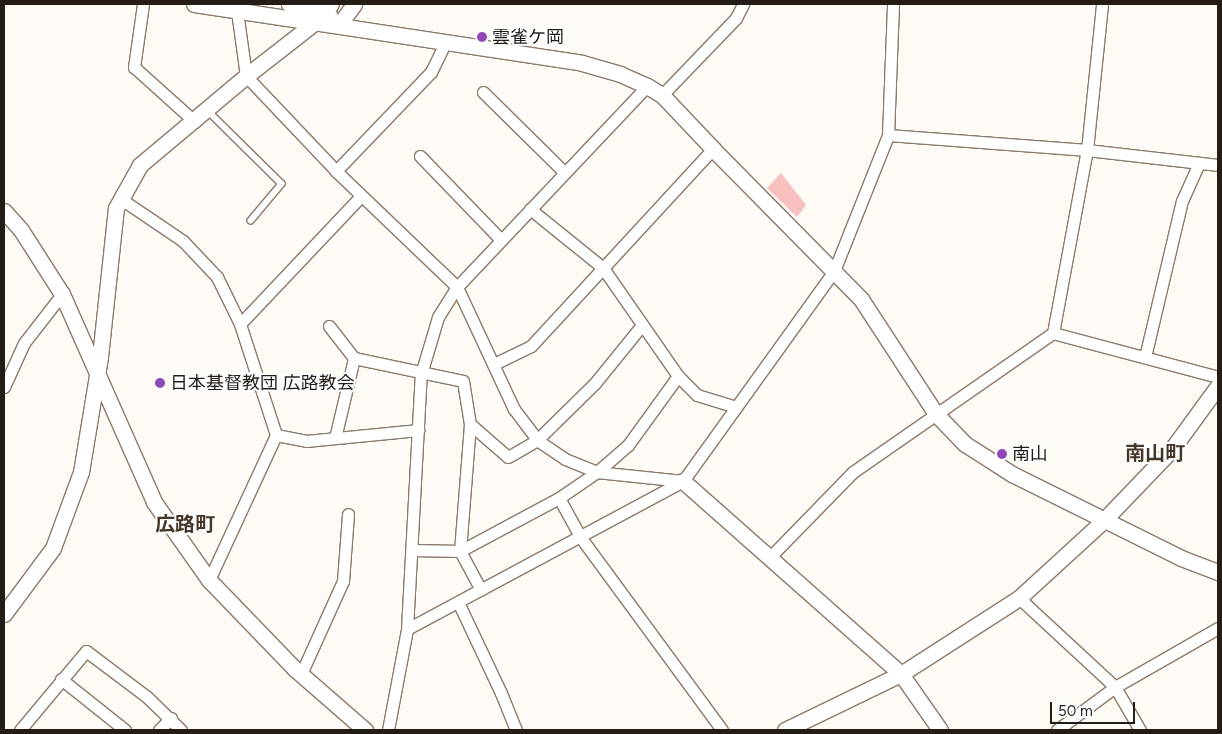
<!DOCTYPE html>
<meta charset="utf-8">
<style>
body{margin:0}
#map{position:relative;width:1222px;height:734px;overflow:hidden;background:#fefaf6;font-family:Figtree,"Noto Sans JP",sans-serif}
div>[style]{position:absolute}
.green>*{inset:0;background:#f8bfbf}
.roads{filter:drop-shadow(1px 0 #8c7a6b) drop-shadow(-1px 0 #8c7a6b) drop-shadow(0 1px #8c7a6b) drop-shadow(0 -1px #8c7a6b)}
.service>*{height:5.5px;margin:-2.75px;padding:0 2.75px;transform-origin:2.75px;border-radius:2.75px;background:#fff}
.minor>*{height:11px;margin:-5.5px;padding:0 5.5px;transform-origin:5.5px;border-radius:5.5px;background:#fff}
.tertiary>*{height:15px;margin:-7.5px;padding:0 7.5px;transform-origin:7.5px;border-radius:7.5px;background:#fff}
.dots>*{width:14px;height:14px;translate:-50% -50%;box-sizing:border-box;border:2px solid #fff;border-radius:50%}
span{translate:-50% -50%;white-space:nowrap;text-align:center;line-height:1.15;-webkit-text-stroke:4px #fff;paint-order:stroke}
.poi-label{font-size:18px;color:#241d17}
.left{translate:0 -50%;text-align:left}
.quarter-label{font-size:20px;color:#463629;font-weight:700}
.frame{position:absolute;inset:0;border:5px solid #241d17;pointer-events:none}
.scale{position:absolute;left:1050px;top:702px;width:85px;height:22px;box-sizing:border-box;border:2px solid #241d17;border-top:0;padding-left:6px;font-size:15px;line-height:18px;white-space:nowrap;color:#241d17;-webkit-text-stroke:4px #fff;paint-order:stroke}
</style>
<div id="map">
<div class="green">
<div style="clip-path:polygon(781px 173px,806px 205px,797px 217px,767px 188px)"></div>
</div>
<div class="roads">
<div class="service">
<div style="left:207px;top:110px;width:105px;rotate:44.6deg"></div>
<div style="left:282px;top:184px;width:48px;rotate:130deg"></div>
</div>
<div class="minor">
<div style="left:143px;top:4px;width:64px;rotate:98.1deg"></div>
<div style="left:134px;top:67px;width:82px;rotate:42deg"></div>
<div style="left:237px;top:11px;width:66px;rotate:82.1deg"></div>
<div style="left:246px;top:76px;width:131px;rotate:46.5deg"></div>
<div style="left:336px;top:171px;width:168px;rotate:43.8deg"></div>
<div style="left:457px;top:287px;width:135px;rotate:65deg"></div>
<div style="left:514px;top:409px;width:39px;rotate:53deg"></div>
<div style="left:537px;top:440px;width:34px;rotate:34deg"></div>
<div style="left:565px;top:459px;width:35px;rotate:22deg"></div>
<div style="left:597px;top:472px;width:86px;rotate:6deg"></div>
<div style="left:483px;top:92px;width:114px;rotate:44.6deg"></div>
<div style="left:662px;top:95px;width:107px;rotate:-46.1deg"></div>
<div style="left:736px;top:18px;width:16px;rotate:-63deg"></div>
<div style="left:888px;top:135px;width:200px;rotate:4.3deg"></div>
<div style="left:1087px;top:150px;width:132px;rotate:6.5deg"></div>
<div style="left:420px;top:156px;width:117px;rotate:46deg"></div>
<div style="left:336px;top:171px;width:137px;rotate:-46.2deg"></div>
<div style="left:431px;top:72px;width:34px;rotate:-64deg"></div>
<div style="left:121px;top:199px;width:75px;rotate:34.1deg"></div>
<div style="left:183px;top:241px;width:50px;rotate:46.6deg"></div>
<div style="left:217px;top:277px;width:52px;rotate:63.9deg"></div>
<div style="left:240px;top:324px;width:117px;rotate:72deg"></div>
<div style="left:276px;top:435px;width:160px;rotate:114.8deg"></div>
<div style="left:530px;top:209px;width:94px;rotate:38.9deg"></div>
<div style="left:603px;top:268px;width:131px;rotate:55.2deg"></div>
<div style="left:678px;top:376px;width:27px;rotate:45deg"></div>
<div style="left:697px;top:395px;width:41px;rotate:17.1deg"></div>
<div style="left:240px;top:324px;width:176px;rotate:-46.6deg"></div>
<div style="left:329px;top:326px;width:41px;rotate:52deg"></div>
<div style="left:354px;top:358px;width:111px;rotate:11.9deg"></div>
<div style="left:463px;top:381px;width:44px;rotate:80.8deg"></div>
<div style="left:470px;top:424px;width:127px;rotate:94.5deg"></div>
<div style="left:460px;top:551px;width:44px;rotate:61.7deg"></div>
<div style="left:1053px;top:333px;width:171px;rotate:14.9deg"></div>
<div style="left:1145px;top:357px;width:160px;rotate:-76.7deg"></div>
<div style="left:1182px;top:201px;width:42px;rotate:-65.9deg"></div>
<div style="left:494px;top:364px;width:41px;rotate:-25.9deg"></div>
<div style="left:531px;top:346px;width:268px;rotate:-47.3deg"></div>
<div style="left:4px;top:387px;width:48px;rotate:-65.6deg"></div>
<div style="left:24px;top:343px;width:62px;rotate:-52.2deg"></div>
<div style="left:470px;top:424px;width:50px;rotate:41deg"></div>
<div style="left:508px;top:457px;width:34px;rotate:-30deg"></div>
<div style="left:537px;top:440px;width:81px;rotate:-44.5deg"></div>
<div style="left:595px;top:383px;width:75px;rotate:-51deg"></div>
<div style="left:276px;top:435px;width:31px;rotate:11deg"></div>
<div style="left:306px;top:441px;width:113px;rotate:-5.6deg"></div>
<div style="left:335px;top:438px;width:82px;rotate:-76.6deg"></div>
<div style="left:559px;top:498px;width:46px;rotate:61.2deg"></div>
<div style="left:581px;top:538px;width:238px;rotate:53.7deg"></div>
<div style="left:412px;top:550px;width:48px;rotate:1.2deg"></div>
<div style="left:460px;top:551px;width:112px;rotate:-28.2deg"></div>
<div style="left:559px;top:498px;width:46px;rotate:-34.4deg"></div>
<div style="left:597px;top:472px;width:41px;rotate:-41.1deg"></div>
<div style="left:628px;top:445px;width:85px;rotate:-54.1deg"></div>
<div style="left:769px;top:558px;width:120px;rotate:-45.7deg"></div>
<div style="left:853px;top:472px;width:244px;rotate:-34.8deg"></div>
<div style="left:1053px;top:333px;width:186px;rotate:-79.5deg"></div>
<div style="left:1087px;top:150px;width:147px;rotate:-84.1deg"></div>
<div style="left:1019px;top:598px;width:131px;rotate:42.8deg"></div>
<div style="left:1115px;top:687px;width:50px;rotate:59.8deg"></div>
<div style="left:458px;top:602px;width:101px;rotate:64.7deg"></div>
<div style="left:501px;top:693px;width:40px;rotate:68deg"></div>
<div style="left:407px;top:629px;width:255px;rotate:-86.9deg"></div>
<div style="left:421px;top:374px;width:59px;rotate:-73.4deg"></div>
<div style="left:438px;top:317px;width:36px;rotate:-58deg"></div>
<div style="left:457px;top:287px;width:277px;rotate:-46.6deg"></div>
<div style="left:301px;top:674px;width:102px;rotate:-65.7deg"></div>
<div style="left:343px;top:581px;width:67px;rotate:-85.7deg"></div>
<div style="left:61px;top:679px;width:82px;rotate:38.6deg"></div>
<div style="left:20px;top:730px;width:103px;rotate:-50.1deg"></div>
<div style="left:86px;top:651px;width:75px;rotate:36.9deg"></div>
<div style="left:146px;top:696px;width:49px;rotate:44.2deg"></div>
<div style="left:159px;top:730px;width:17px;rotate:-45deg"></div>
<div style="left:388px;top:730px;width:103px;rotate:-79.3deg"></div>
<div style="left:407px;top:629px;width:313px;rotate:-28.2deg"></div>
<div style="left:683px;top:481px;width:259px;rotate:-54.3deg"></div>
<div style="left:834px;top:271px;width:146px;rotate:-68.3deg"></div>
<div style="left:888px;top:135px;width:131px;rotate:-87.8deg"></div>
<div style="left:1057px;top:730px;width:72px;rotate:-36.6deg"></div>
<div style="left:1115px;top:687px;width:119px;rotate:-29.8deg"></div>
</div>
<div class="tertiary">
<div style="left:194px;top:4px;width:392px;rotate:8.6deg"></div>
<div style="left:582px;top:63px;width:40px;rotate:16deg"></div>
<div style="left:620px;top:74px;width:30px;rotate:24deg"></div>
<div style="left:647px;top:86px;width:17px;rotate:31deg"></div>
<div style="left:662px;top:95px;width:74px;rotate:46.6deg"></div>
<div style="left:713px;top:149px;width:211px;rotate:45.4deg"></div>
<div style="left:861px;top:299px;width:137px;rotate:56.9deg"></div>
<div style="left:936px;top:414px;width:42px;rotate:46deg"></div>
<div style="left:965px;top:444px;width:56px;rotate:32.6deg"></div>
<div style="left:1012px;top:474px;width:189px;rotate:26.4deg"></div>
<div style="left:1181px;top:558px;width:40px;rotate:21deg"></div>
<div style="left:289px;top:4px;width:37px;rotate:13deg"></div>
<div style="left:325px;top:12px;width:6px;rotate:39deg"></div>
<div style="left:339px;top:25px;width:26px;rotate:-54deg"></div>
<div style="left:4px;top:211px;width:25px;rotate:48deg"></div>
<div style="left:21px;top:230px;width:76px;rotate:57.4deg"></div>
<div style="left:62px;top:294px;width:227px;rotate:66.1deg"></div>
<div style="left:154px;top:502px;width:95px;rotate:54.8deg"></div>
<div style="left:209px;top:580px;width:124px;rotate:46deg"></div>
<div style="left:295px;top:669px;width:93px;rotate:41.1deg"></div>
<div style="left:683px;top:481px;width:291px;rotate:41.5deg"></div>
<div style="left:901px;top:674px;width:68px;rotate:55.1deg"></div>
<div style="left:4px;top:614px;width:82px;rotate:-53.4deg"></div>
<div style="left:53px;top:548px;width:81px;rotate:-69.8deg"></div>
<div style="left:81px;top:472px;width:117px;rotate:-80.6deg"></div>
<div style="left:100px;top:357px;width:150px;rotate:-83.9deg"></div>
<div style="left:116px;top:208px;width:49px;rotate:-60.8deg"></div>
<div style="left:140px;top:165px;width:138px;rotate:-40deg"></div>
<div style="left:246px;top:76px;width:86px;rotate:-37.9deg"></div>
<div style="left:314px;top:23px;width:25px;rotate:-48deg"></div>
<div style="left:785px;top:730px;width:129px;rotate:-25.8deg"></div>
<div style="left:901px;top:674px;width:140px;rotate:-32.8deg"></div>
<div style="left:1019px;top:598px;width:115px;rotate:-42.5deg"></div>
<div style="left:1104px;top:520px;width:98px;rotate:-46.2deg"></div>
<div style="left:1172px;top:449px;width:78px;rotate:-53.9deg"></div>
</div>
</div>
<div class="dots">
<div style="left:482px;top:37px;background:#9247b9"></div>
<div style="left:160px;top:383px;background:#9247b9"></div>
<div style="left:1002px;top:454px;background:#9247b9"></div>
</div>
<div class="poi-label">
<span class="left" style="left:492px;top:37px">雲雀ケ岡</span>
<span class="left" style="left:170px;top:383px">日本基督教団 広路教会</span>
<span class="left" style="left:1012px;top:454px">南山</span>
</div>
<div class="quarter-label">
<span style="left:1155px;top:453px">南山町</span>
<span style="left:185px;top:524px">広路町</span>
</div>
<div class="frame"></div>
<div class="scale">50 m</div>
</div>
